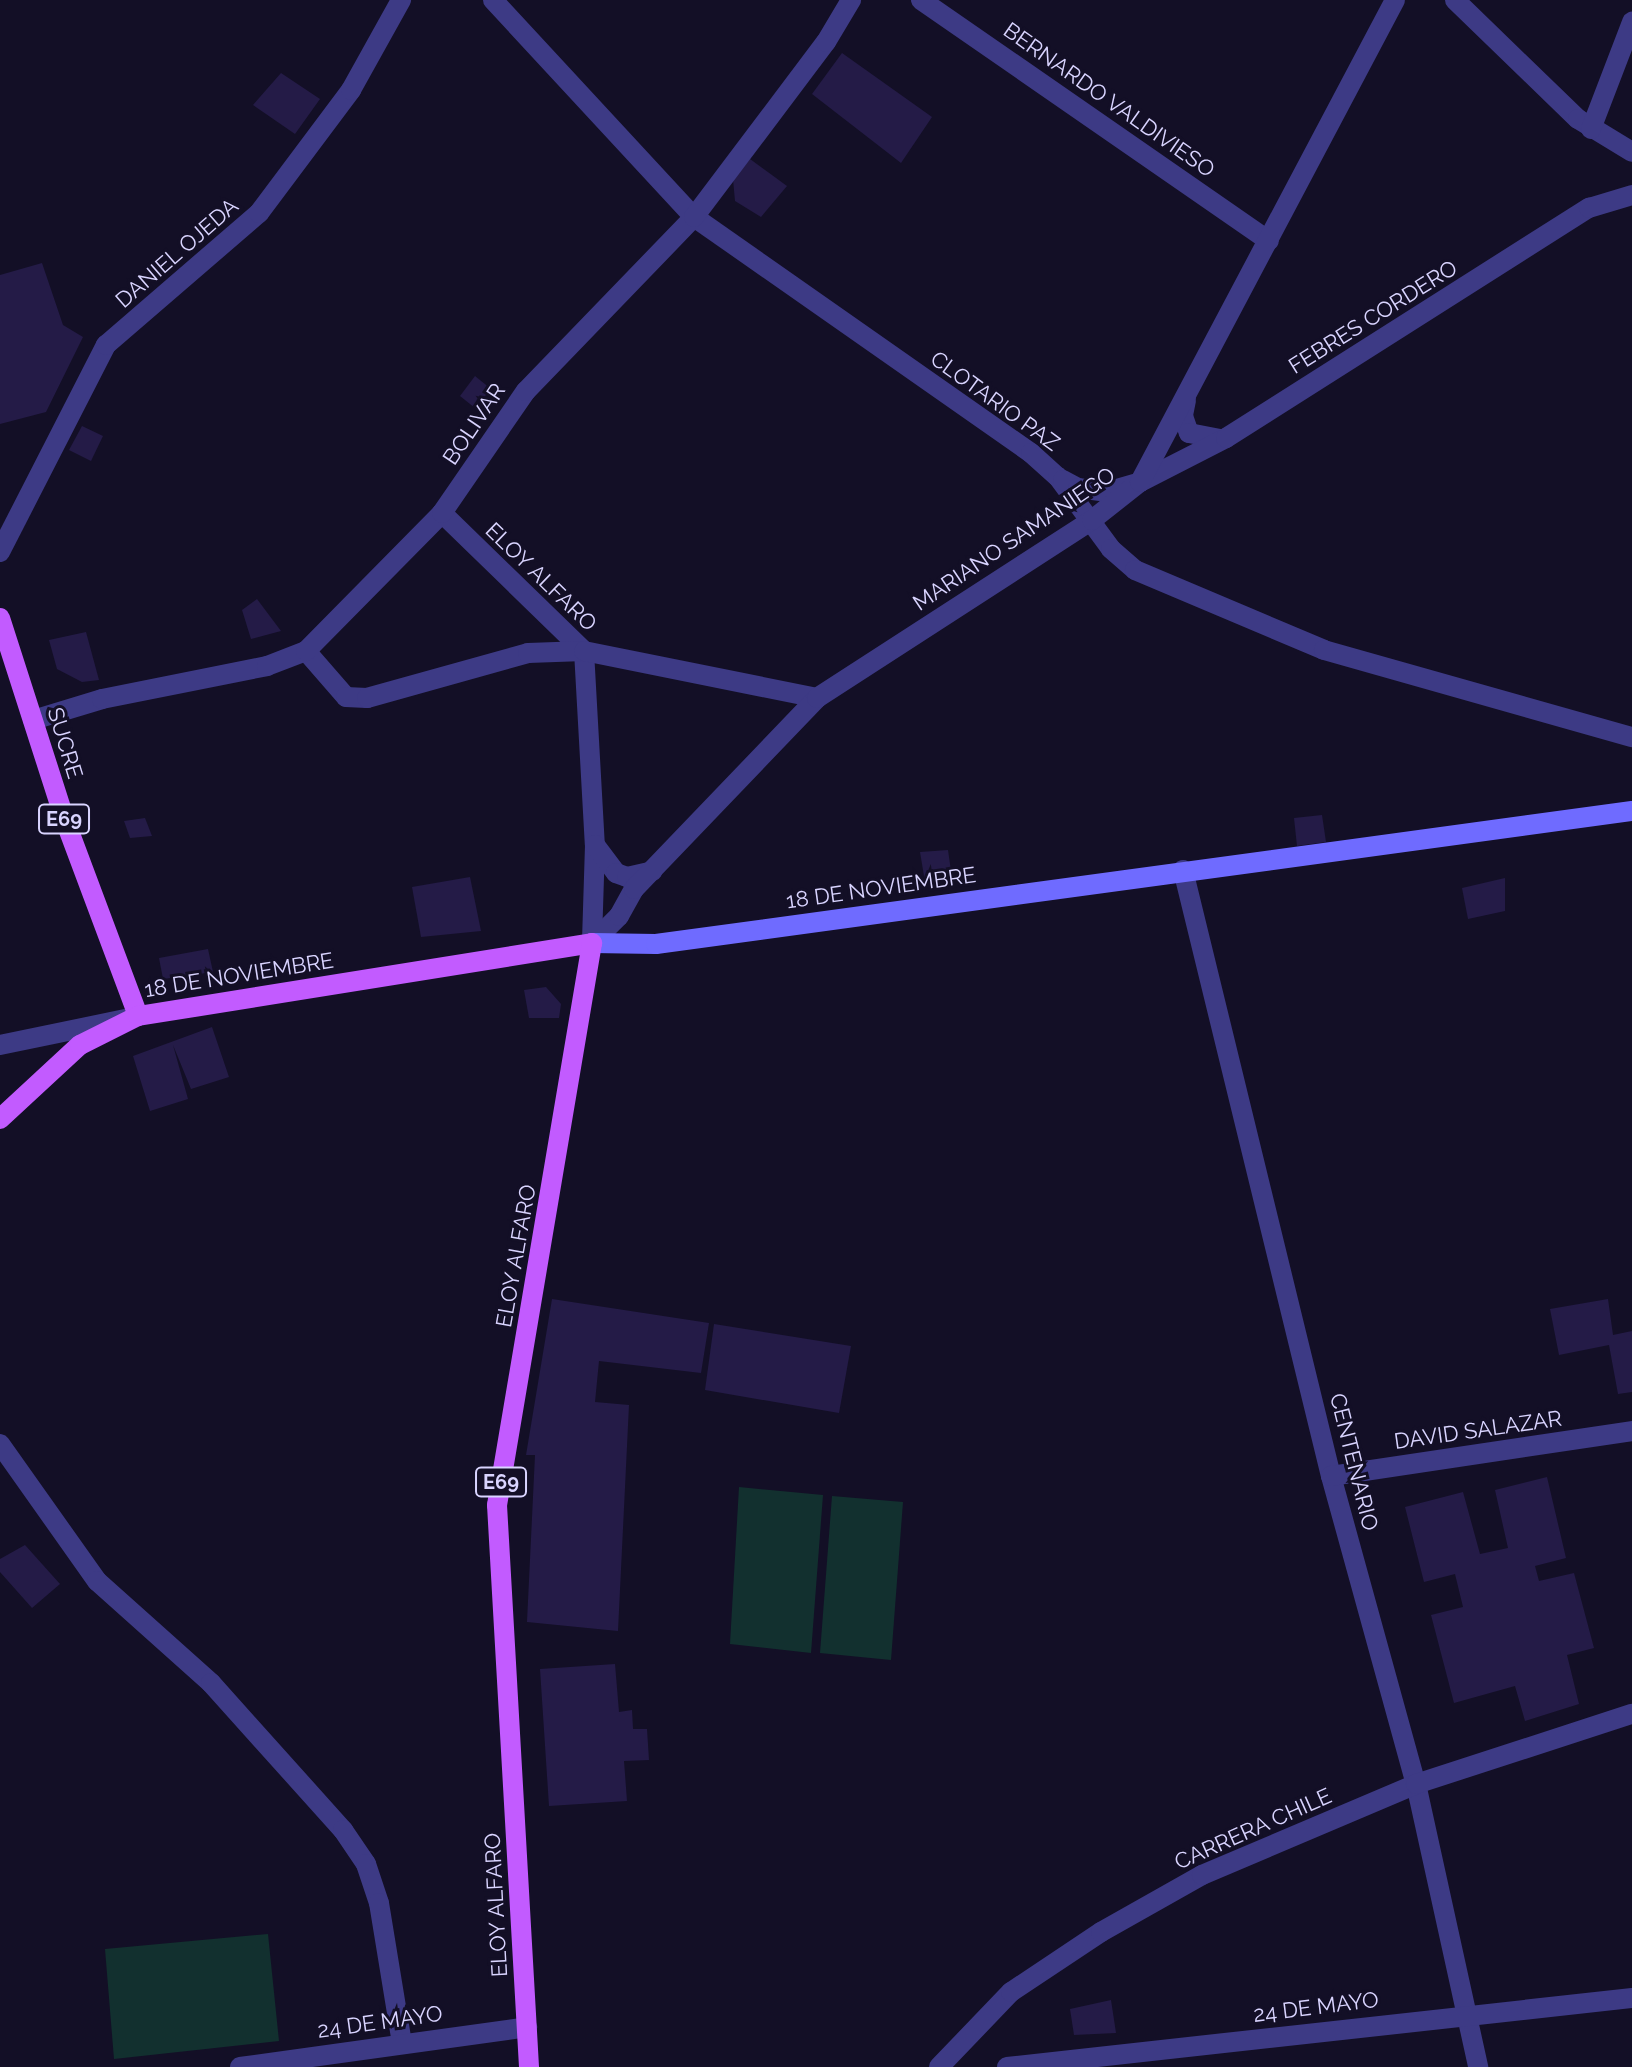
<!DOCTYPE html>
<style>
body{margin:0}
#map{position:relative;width:1632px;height:2067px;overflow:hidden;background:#130f26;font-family:Raleway,sans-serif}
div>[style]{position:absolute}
.green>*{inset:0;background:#12302f}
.building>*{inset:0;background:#241b47}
.minor>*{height:20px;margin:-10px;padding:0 10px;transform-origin:10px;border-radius:10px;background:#3d3a85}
.secondary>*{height:20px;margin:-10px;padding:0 10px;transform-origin:10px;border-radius:10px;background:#6f6bff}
.primary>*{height:20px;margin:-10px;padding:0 10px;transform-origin:10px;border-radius:10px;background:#c25bff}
span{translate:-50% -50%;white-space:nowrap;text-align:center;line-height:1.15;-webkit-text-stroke:6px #130f26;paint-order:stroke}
.shield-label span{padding:2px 6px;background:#130f26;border:2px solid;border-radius:6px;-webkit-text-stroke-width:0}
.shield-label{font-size:20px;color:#d9d4ff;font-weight:700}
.street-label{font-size:22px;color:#d9d4ff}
</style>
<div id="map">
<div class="green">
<div style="clip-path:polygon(739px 1487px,823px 1495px,811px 1653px,730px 1644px)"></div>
<div style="clip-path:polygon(832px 1496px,903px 1502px,891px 1660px,820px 1653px)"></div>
<div style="clip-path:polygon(268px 1934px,279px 2041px,114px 2059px,105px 1949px)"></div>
</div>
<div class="building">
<div style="clip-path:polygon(842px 53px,932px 117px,901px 163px,812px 94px)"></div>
<div style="clip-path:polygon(281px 73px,320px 99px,295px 134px,253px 105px)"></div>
<div style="clip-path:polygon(750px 159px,787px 186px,761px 217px,735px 201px,733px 179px)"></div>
<div style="clip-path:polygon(42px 263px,63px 325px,83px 337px,46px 412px,0 424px,0 275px)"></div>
<div style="clip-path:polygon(475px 376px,491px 389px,475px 408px,460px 396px)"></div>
<div style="clip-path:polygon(82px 426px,103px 436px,91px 461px,69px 450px)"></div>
<div style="clip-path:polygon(257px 599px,281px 631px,251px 639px,242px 610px)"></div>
<div style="clip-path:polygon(86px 632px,99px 680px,82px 682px,57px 669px,49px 640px)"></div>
<div style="clip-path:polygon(1322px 815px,1326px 842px,1297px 846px,1294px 818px)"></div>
<div style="clip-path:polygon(145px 818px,152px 836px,130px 838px,124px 821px)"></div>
<div style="clip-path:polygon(948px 850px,952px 878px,925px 882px,920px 852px)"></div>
<div style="clip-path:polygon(470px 877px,481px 931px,421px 937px,412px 887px)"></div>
<div style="clip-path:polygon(1505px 878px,1505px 911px,1468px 919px,1462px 888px)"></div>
<div style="clip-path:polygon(208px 949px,213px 972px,163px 979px,159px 958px)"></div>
<div style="clip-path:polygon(546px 987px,561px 1004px,559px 1018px,529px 1018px,524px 990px)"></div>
<div style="clip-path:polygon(212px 1027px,229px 1077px,191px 1089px,173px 1045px,188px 1099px,150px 1111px,133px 1056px)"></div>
<div style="clip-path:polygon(552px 1299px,709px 1323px,701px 1373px,599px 1361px,595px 1402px,629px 1405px,618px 1631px,527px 1622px,535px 1455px,526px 1455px)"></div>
<div style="clip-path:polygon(1608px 1299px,1613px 1335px,1632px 1331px,1632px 1392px,1618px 1394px,1609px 1345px,1559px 1355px,1550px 1309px)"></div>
<div style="clip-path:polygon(714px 1324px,851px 1346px,839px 1413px,705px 1390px)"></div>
<div style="clip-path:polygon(1547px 1477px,1566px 1558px,1535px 1566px,1539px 1581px,1574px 1573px,1594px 1648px,1567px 1655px,1579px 1704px,1525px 1721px,1515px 1686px,1454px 1703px,1431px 1615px,1463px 1607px,1455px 1574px,1424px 1582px,1405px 1507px,1463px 1492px,1480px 1554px,1508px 1548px,1495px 1490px)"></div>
<div style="clip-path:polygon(25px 1545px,60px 1584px,32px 1608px,0 1572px,0 1559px)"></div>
<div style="clip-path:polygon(615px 1664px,619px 1712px,632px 1710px,633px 1729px,647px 1729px,649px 1760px,624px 1761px,627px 1801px,549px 1806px,540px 1669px)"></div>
<div style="clip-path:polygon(1111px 2000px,1116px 2033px,1074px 2035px,1070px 2009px)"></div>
</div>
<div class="minor">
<div style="left:493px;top:0;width:296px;rotate:47.2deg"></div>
<div style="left:694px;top:217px;width:411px;rotate:35deg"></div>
<div style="left:1031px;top:453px;width:36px;rotate:42deg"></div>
<div style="left:1058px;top:477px;width:89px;rotate:53.6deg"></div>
<div style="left:1111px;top:549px;width:32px;rotate:41deg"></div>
<div style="left:1135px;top:570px;width:205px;rotate:22.9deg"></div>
<div style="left:1324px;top:650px;width:320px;rotate:15.8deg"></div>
<div style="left:921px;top:0;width:423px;rotate:34.7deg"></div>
<div style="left:1455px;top:0;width:171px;rotate:44.1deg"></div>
<div style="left:1578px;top:119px;width:63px;rotate:31.4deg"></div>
<div style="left:1591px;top:129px;width:115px;rotate:-69deg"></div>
<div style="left:1186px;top:400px;width:16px;rotate:101deg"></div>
<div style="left:1183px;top:416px;width:18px;rotate:71deg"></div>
<div style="left:1189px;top:433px;width:33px;rotate:11deg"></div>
<div style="left:1063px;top:480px;width:17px;rotate:28deg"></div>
<div style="left:1078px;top:488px;width:28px;rotate:8deg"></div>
<div style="left:1106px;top:492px;width:35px;rotate:-16deg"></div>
<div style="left:1140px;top:482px;width:97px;rotate:-27.1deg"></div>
<div style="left:1226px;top:438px;width:430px;rotate:-32.4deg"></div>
<div style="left:1589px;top:208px;width:45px;rotate:-16.8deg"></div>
<div style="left:442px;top:513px;width:198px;rotate:44.2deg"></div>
<div style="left:584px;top:651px;width:194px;rotate:86.8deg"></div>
<div style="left:595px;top:845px;width:98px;rotate:91.8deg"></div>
<div style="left:0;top:552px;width:233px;rotate:-62.9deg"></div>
<div style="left:106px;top:345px;width:202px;rotate:-40.8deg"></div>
<div style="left:259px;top:213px;width:154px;rotate:-53.2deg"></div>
<div style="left:351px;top:90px;width:103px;rotate:-60.9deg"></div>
<div style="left:306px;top:651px;width:61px;rotate:49deg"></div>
<div style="left:346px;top:697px;width:21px;rotate:3deg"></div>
<div style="left:367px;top:698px;width:167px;rotate:-15.6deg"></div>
<div style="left:528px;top:653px;width:56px;rotate:-2deg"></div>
<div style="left:584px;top:651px;width:238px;rotate:11.4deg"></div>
<div style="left:33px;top:720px;width:72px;rotate:-16.9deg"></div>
<div style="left:102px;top:699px;width:168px;rotate:-11.3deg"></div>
<div style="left:267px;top:666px;width:42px;rotate:-21deg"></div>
<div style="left:306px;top:651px;width:194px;rotate:-45.4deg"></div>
<div style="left:442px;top:513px;width:148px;rotate:-55.5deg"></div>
<div style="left:526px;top:391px;width:242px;rotate:-46deg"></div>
<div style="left:694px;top:217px;width:219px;rotate:-53deg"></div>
<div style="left:826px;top:42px;width:49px;rotate:-59.2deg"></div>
<div style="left:595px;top:845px;width:35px;rotate:53deg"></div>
<div style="left:616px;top:873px;width:12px;rotate:20deg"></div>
<div style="left:627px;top:877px;width:26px;rotate:-13deg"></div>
<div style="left:1183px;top:870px;width:624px;rotate:76.28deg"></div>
<div style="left:1331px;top:1476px;width:320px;rotate:74.6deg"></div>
<div style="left:1416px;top:1784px;width:290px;rotate:77.6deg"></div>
<div style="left:592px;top:943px;width:38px;rotate:-45deg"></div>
<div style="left:619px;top:916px;width:31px;rotate:-61deg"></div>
<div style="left:634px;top:889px;width:265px;rotate:-46.2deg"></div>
<div style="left:817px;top:698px;width:328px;rotate:-32.9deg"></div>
<div style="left:1092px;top:520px;width:61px;rotate:-38.4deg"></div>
<div style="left:1140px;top:482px;width:545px;rotate:-62.12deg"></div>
<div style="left:0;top:1045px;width:129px;rotate:-11.7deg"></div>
<div style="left:0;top:1444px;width:168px;rotate:54.7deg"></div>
<div style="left:97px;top:1581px;width:153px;rotate:41.8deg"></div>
<div style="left:211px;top:1683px;width:198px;rotate:48.1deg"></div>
<div style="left:343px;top:1830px;width:41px;rotate:55.9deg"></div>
<div style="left:366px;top:1864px;width:41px;rotate:71.6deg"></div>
<div style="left:379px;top:1903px;width:142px;rotate:80.7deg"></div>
<div style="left:1331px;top:1476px;width:304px;rotate:-8.5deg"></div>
<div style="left:240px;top:2067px;width:290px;rotate:-7.9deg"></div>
<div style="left:939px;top:2067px;width:104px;rotate:-46.2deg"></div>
<div style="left:1011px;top:1992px;width:108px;rotate:-33.7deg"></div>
<div style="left:1101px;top:1932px;width:116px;rotate:-29.4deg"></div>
<div style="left:1202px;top:1875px;width:233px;rotate:-23deg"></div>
<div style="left:1416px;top:1784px;width:227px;rotate:-18deg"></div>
<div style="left:1007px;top:2067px;width:629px;rotate:-6.3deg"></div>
</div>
<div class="secondary">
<div style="left:592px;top:943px;width:64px;rotate:0.9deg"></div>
<div style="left:656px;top:944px;width:985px;rotate:-7.76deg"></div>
</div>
<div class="primary">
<div style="left:0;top:618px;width:215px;rotate:72.2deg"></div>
<div style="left:66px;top:823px;width:206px;rotate:69.5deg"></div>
<div style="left:0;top:1119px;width:109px;rotate:-42.8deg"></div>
<div style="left:80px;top:1045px;width:65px;rotate:-26.6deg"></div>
<div style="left:138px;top:1016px;width:460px;rotate:-9.1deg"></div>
<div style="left:592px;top:943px;width:570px;rotate:99.59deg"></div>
<div style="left:497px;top:1505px;width:563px;rotate:86.74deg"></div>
</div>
<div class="shield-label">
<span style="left:64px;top:819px">E69</span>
<span style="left:501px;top:1482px">E69</span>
</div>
<div class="street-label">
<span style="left:1109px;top:100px;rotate:35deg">BERNARDO VALDIVIESO</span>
<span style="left:177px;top:253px;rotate:-41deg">DANIEL OJEDA</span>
<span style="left:1373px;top:317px;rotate:-32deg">FEBRES CORDERO</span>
<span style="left:995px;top:401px;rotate:36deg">CLOTARIO PAZ</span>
<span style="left:474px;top:424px;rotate:-56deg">BOLIVAR</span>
<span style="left:1014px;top:539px;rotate:-34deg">MARIANO SAMANIEGO</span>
<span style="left:541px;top:577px;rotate:44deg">ELOY ALFARO</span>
<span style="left:65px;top:743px;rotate:73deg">SUCRE</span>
<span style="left:881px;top:888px;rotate:-8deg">18 DE NOVIEMBRE</span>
<span style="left:239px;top:975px;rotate:-9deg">18 DE NOVIEMBRE</span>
<span style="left:516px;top:1256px;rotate:-80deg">ELOY ALFARO</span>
<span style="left:1478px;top:1430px;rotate:-8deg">DAVID SALAZAR</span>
<span style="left:1354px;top:1462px;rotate:76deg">CENTENARIO</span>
<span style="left:1253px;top:1829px;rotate:-24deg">CARRERA CHILE</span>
<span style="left:496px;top:1905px;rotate:-93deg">ELOY ALFARO</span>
<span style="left:1316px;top:2007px;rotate:-7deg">24 DE MAYO</span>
<span style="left:380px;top:2022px;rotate:-8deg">24 DE MAYO</span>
</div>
</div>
